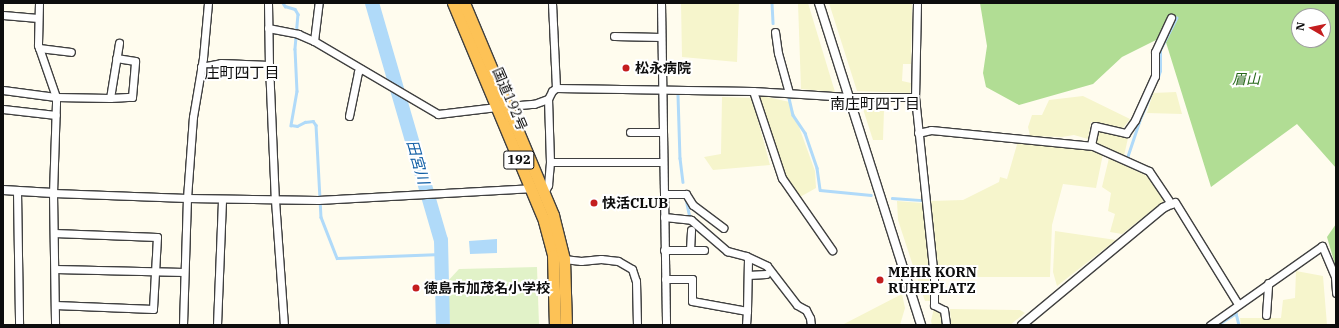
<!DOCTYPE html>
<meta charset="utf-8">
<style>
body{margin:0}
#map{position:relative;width:1339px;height:328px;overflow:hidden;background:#fffcee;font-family:"IBM Plex Serif","Noto Sans JP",serif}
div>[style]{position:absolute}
.farmland>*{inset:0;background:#f6f5cc}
.forest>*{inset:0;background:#b1dd94}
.pitch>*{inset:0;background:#e1f2c8}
.water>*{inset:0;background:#b0daf9}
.stream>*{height:2.5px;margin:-1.25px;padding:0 1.25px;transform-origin:1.25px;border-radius:1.25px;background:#b0daf9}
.river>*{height:14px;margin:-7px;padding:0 7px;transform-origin:7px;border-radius:7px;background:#b0daf9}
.roads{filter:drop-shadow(1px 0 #404040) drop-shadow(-1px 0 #404040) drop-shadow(0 1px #404040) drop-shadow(0 -1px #404040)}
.minor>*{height:7px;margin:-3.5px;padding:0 3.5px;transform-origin:3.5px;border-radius:3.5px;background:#fff}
.tertiary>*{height:8px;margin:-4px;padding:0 4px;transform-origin:4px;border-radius:4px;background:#fff}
.trunk>*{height:11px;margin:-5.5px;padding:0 5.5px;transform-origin:5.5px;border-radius:5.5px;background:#fdc256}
.dots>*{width:11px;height:11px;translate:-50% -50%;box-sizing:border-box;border:2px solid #fff;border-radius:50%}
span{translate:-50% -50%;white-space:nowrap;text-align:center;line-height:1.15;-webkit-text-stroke:4px #fff;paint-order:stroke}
.shield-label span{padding:1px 3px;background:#fff;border:1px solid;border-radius:3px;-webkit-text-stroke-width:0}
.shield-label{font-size:13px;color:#0d0d0d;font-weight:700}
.poi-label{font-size:14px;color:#0d0d0d;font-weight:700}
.left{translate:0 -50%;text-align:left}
.park-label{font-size:14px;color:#27681a;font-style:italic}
.street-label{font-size:14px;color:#0d0d0d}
.neighbourhood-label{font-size:15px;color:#0d0d0d}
.water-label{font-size:15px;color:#105ea5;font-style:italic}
.frame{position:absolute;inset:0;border:4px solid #0d0d0d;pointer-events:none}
.north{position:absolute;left:1291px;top:8px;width:40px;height:40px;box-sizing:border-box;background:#fff;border:1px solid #9e9e9e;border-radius:50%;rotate:279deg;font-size:11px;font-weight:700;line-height:16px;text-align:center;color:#0d0d0d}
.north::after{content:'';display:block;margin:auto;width:14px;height:18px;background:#c41e1f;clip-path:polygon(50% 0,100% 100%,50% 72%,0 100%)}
</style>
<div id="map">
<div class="farmland">
<div style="clip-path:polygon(681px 3px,739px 3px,737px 62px,682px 57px)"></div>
<div style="clip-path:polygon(798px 3px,808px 3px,835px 92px,801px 89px)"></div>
<div style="clip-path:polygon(829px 3px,912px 3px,911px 64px,903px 64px,902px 81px,911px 83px,910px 93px,857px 91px)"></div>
<div style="clip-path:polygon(1176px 92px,1182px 114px,1147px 113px,1153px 93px)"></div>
<div style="clip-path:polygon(757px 95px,790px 102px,815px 171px,816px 188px,800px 197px,785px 176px)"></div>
<div style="clip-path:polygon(1083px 96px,1130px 119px,1123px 128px,1091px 122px,1088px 139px,1074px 135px,1062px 137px,1030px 136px,1028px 127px,1032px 115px,1042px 115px,1049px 100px)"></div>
<div style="clip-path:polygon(722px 97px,752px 98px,770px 165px,713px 170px,704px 157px,721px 154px)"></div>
<div style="clip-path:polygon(863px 109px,884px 110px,883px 140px,873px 140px)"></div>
<div style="clip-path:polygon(1099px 131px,1128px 138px,1124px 156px,1096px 144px,1095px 140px)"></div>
<div style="clip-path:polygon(1018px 141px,1081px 148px,1103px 154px,1096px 188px,1063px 184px,1052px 225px,1050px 277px,939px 277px,931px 201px,963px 200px,999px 182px,1000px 177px,1007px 179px)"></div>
<div style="clip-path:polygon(1109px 158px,1149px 177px,1164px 201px,1122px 234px,1110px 232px,1115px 214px,1108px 211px,1111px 193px,1102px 187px)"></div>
<div style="clip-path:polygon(897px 201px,922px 203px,928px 248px,930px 301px,925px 301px,916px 275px,898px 220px)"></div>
<div style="clip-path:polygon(1055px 231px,1116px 240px,1057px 286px,1053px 272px)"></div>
<div style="clip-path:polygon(1296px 271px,1323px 276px,1327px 325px,1241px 325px,1240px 318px,1281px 318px,1283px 300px,1295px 298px)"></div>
<div style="clip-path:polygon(902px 294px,905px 308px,900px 325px,842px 325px)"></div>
<div style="clip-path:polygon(934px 308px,944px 315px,945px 325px,932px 325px,931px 321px)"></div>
<div style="clip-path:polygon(950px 309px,1020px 310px,1025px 313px,1010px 325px,951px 325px)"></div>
</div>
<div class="forest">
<div style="clip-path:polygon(evenodd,980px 3px,1336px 3px,1336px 168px,1297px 124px,1211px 187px,1164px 36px,1122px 57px,1093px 84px,1019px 105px,986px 87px,983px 73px,987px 46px,980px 3px,1299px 16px,1323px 16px,1323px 40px,1299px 40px,1299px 16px)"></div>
<div style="clip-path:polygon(1336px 224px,1336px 268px,1327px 237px)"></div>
</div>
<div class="pitch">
<div style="clip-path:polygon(537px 267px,539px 325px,450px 325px,447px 282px,459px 269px)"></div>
</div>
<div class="water">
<div style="clip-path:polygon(497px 239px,497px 253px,470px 254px,469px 241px)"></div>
</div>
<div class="stream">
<div style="left:283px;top:3px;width:4px;rotate:56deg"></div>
<div style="left:285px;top:6px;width:10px;rotate:17deg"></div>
<div style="left:295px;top:9px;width:6px;rotate:59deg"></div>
<div style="left:298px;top:14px;width:35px;rotate:95deg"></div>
<div style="left:295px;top:49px;width:42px;rotate:87.3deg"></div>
<div style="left:297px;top:91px;width:35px;rotate:100deg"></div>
<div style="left:291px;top:125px;width:6px;rotate:9deg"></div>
<div style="left:297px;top:126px;width:9px;rotate:-27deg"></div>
<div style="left:305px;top:122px;width:8px;rotate:-7deg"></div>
<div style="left:313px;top:121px;width:5px;rotate:53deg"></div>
<div style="left:316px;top:125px;width:92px;rotate:86.9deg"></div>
<div style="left:321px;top:217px;width:44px;rotate:68.7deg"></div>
<div style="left:337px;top:258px;width:104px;rotate:-2.2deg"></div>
<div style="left:772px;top:3px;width:20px;rotate:87deg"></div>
<div style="left:1158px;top:77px;width:6px;rotate:-72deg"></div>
<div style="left:1160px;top:71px;width:21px;rotate:-90deg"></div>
<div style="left:1160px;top:50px;width:36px;rotate:-63deg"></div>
<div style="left:678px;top:95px;width:63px;rotate:88.2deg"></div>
<div style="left:680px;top:158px;width:24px;rotate:83deg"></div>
<div style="left:789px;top:98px;width:17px;rotate:77deg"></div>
<div style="left:793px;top:115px;width:22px;rotate:56deg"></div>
<div style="left:805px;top:133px;width:37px;rotate:71deg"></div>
<div style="left:817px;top:168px;width:22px;rotate:82deg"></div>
<div style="left:820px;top:190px;width:51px;rotate:5.6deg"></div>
<div style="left:1127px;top:158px;width:41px;rotate:-71.6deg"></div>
<div style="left:1140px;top:119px;width:28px;rotate:-67deg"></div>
<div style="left:892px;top:198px;width:30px;rotate:4deg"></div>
<div style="left:686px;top:199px;width:19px;rotate:78deg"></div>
<div style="left:1217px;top:325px;width:22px;rotate:-32deg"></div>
<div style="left:1236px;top:313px;width:12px;rotate:76deg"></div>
</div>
<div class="river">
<div style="left:372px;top:3px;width:247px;rotate:73.8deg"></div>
<div style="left:441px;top:240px;width:85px;rotate:88.7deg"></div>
</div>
<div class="roads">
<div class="minor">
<div style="left:39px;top:3px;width:42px;rotate:91.4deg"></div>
<div style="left:38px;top:45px;width:55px;rotate:70.9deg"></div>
<div style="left:56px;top:97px;width:6px;rotate:90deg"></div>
<div style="left:56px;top:103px;width:90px;rotate:91.9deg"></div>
<div style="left:53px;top:193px;width:132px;rotate:89.1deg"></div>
<div style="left:268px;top:3px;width:62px;rotate:89.1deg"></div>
<div style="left:269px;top:65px;width:135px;rotate:87.5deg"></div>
<div style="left:275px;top:200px;width:125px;rotate:85.9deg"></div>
<div style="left:552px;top:3px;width:85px;rotate:87.3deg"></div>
<div style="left:661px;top:3px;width:322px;rotate:89.1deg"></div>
<div style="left:917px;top:3px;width:94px;rotate:91.2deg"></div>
<div style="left:915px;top:97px;width:181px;rotate:84deg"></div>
<div style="left:934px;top:277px;width:28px;rotate:90deg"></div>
<div style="left:934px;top:305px;width:11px;rotate:27deg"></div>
<div style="left:944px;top:310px;width:15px;rotate:82deg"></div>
<div style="left:3px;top:15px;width:35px;rotate:5deg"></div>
<div style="left:268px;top:28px;width:31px;rotate:11deg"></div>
<div style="left:298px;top:34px;width:17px;rotate:24deg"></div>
<div style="left:314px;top:41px;width:144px;rotate:30.5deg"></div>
<div style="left:438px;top:114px;width:59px;rotate:-6.8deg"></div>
<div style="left:497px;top:107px;width:37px;rotate:-5deg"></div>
<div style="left:534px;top:104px;width:15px;rotate:-20deg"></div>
<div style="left:548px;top:99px;width:9px;rotate:-63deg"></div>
<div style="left:552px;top:91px;width:5px;rotate:-37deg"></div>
<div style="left:556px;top:88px;width:197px;rotate:0.9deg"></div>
<div style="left:753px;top:91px;width:96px;rotate:3.6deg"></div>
<div style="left:849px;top:97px;width:66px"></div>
<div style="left:775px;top:32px;width:21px;rotate:82deg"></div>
<div style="left:778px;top:53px;width:41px;rotate:74.6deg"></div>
<div style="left:614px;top:36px;width:47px;rotate:1.2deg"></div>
<div style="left:314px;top:41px;width:38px;rotate:-83deg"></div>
<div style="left:39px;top:48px;width:32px;rotate:7deg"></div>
<div style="left:201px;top:67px;width:20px;rotate:-11deg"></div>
<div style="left:221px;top:63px;width:48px;rotate:2.4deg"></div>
<div style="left:3px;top:90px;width:53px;rotate:7.5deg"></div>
<div style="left:56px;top:97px;width:54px;rotate:1.1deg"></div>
<div style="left:110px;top:98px;width:56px;rotate:-80.7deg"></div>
<div style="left:753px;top:91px;width:92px;rotate:71.6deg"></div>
<div style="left:782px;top:178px;width:88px;rotate:55.2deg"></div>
<div style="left:110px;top:98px;width:22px;rotate:-3deg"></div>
<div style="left:132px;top:97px;width:36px;rotate:-85deg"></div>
<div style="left:135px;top:61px;width:19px;rotate:-171deg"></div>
<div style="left:3px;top:109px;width:53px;rotate:6.5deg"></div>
<div style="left:349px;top:116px;width:45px;rotate:-78.4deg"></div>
<div style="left:358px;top:72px;width:4px;rotate:-45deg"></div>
<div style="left:630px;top:132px;width:33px"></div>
<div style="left:918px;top:133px;width:13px;rotate:-13deg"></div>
<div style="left:931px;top:130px;width:163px;rotate:5.6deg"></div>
<div style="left:1093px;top:146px;width:61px;rotate:24.1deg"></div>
<div style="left:1149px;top:171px;width:40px;rotate:56deg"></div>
<div style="left:1171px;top:204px;width:4px;rotate:-27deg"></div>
<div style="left:1175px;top:202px;width:120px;rotate:58.3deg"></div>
<div style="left:1091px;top:145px;width:19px;rotate:-78deg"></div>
<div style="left:1095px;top:126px;width:32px;rotate:13deg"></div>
<div style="left:1126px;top:133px;width:16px;rotate:-55deg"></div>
<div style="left:1135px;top:120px;width:48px;rotate:-65.6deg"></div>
<div style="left:1155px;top:76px;width:24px;rotate:-90deg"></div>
<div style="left:1155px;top:52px;width:38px;rotate:-65deg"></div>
<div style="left:550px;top:162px;width:113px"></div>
<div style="left:17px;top:191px;width:134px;rotate:89.1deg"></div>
<div style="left:53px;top:193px;width:134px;rotate:2.1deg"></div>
<div style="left:187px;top:198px;width:131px;rotate:0.9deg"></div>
<div style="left:318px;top:200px;width:212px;rotate:-3.2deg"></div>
<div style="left:544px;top:193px;width:9px;rotate:-63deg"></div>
<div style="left:548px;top:185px;width:23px;rotate:-85deg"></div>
<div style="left:550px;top:162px;width:63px;rotate:-91.8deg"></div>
<div style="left:664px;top:194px;width:22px"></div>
<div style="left:686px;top:194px;width:13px;rotate:58deg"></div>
<div style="left:693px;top:205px;width:38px;rotate:37deg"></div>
<div style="left:664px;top:217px;width:27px;rotate:6deg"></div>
<div style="left:691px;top:220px;width:48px;rotate:40.7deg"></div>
<div style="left:727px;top:251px;width:20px;rotate:15deg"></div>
<div style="left:746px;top:256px;width:23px;rotate:25deg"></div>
<div style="left:767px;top:266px;width:49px;rotate:52.4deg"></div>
<div style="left:797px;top:305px;width:10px;rotate:29deg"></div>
<div style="left:806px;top:310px;width:9px;rotate:63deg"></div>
<div style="left:810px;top:318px;width:7px;rotate:82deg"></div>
<div style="left:54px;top:233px;width:103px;rotate:2.2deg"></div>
<div style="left:157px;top:237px;width:72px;rotate:93.2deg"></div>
<div style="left:153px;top:309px;width:98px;rotate:-177.7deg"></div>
<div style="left:664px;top:250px;width:40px"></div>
<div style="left:690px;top:250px;width:20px;rotate:-87deg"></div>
<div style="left:564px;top:259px;width:17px;rotate:7deg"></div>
<div style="left:581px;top:261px;width:20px;rotate:-6deg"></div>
<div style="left:601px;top:259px;width:17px;rotate:7deg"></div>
<div style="left:618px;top:261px;width:16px;rotate:30deg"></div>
<div style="left:632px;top:269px;width:13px;rotate:72deg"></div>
<div style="left:636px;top:281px;width:44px;rotate:88.7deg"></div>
<div style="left:55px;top:269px;width:129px;rotate:1.3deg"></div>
<div style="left:748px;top:275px;width:18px;rotate:-3deg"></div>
<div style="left:665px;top:279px;width:27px"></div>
<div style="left:692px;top:279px;width:22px;rotate:90deg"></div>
<div style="left:692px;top:301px;width:56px;rotate:10.3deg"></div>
<div style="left:747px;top:311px;width:53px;rotate:-88.9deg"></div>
<div style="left:1266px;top:315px;width:32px;rotate:-86deg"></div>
<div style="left:183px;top:325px;width:127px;rotate:-88.2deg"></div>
<div style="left:187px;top:198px;width:81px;rotate:-85.8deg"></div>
<div style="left:193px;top:117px;width:60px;rotate:-80.4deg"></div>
<div style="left:203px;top:58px;width:55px;rotate:-84.8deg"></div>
<div style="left:217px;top:325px;width:126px;rotate:-87.7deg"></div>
<div style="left:746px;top:325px;width:14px;rotate:-86deg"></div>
<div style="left:1210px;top:325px;width:137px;rotate:-35.2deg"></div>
<div style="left:1322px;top:246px;width:34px;rotate:67deg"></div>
<div style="left:1335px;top:277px;width:16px;rotate:86deg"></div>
</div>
<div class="tertiary">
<div style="left:819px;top:3px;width:338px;rotate:72.4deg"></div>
<div style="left:3px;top:190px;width:50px;rotate:3.4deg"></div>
<div style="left:1022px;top:325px;width:183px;rotate:-39.7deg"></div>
<div style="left:1163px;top:208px;width:9px;rotate:-27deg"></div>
</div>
<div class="trunk">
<div style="left:453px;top:3px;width:236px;rotate:67.3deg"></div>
<div style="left:544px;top:221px;width:35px;rotate:75deg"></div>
<div style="left:553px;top:255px;width:70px;rotate:88.4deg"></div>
<div style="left:464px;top:3px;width:230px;rotate:67.2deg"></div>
<div style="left:553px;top:215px;width:45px;rotate:76deg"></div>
<div style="left:564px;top:259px;width:66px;rotate:88.3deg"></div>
</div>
</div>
<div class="dots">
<div style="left:626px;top:68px;background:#c41e1f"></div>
<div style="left:594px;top:203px;background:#c41e1f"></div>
<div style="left:880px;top:280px;background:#c41e1f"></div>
<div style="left:416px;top:288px;background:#c41e1f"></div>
</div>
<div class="shield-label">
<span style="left:519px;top:160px">192</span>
</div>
<div class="poi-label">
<span class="left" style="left:635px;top:68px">松永病院</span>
<span class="left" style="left:602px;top:203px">快活CLUB</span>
<span class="left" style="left:888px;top:280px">MEHR KORN<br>RUHEPLATZ</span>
<span class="left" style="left:424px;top:288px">徳島市加茂名小学校</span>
</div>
<div class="park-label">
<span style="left:1246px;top:79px">眉山</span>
</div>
<div class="street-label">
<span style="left:510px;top:99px;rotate:67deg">国道192号</span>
</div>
<div class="neighbourhood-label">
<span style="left:242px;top:73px">庄町四丁目</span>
<span style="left:875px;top:104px">南庄町四丁目</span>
</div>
<div class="water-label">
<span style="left:418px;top:162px;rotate:74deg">田宮川</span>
</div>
<div class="frame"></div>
<div class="north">N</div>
</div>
